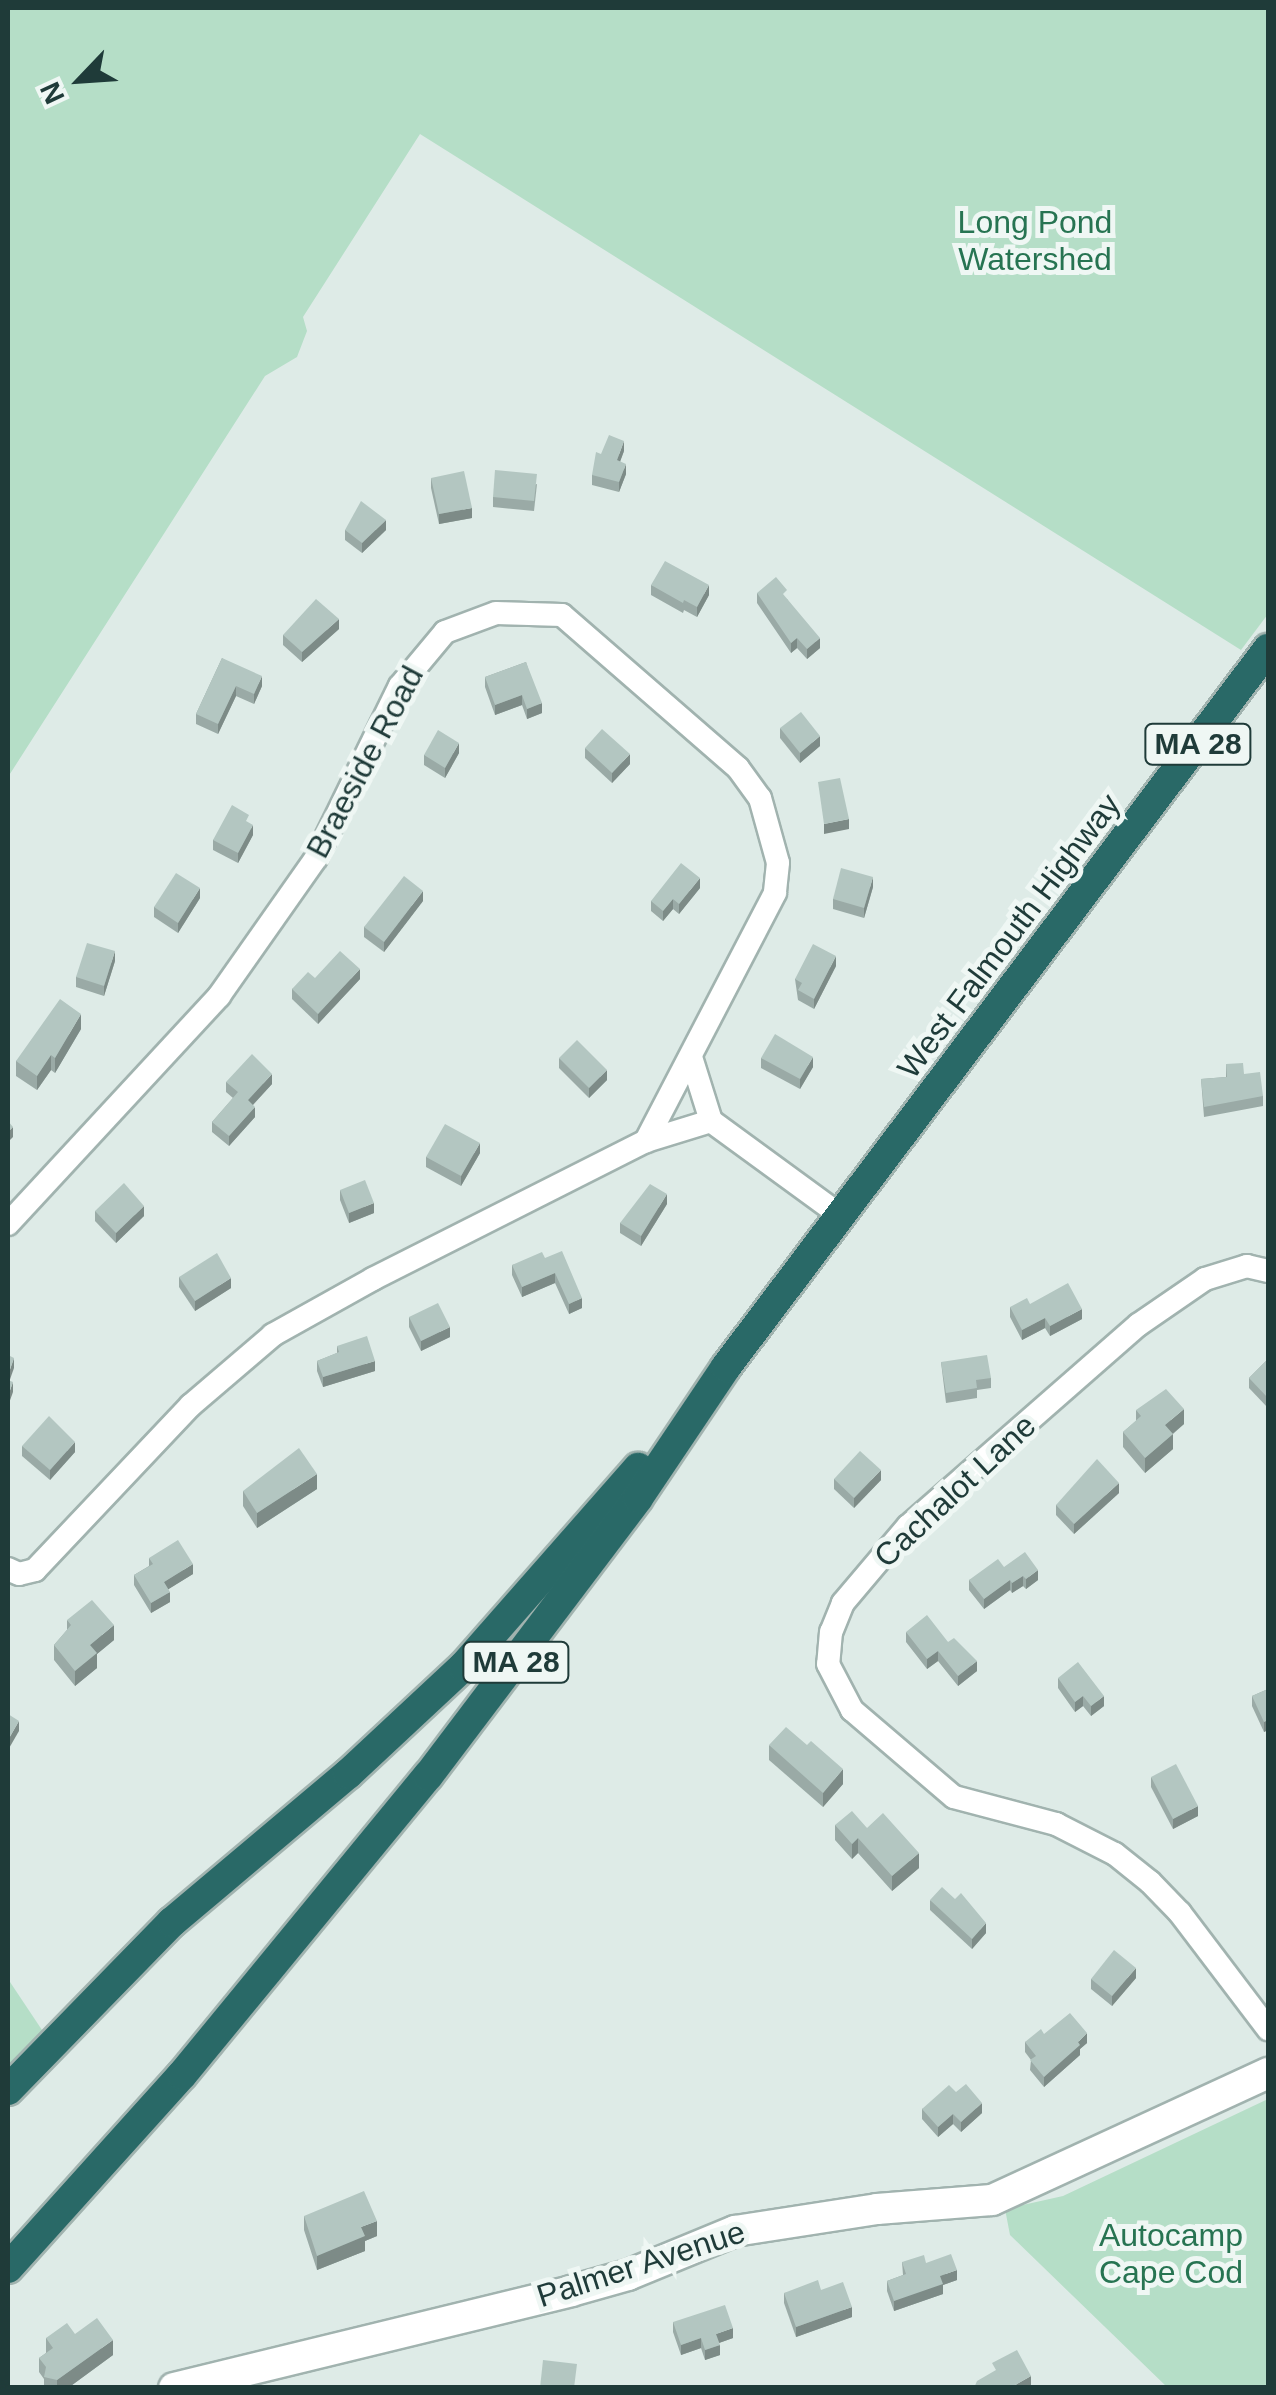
<!DOCTYPE html>
<style>
body{margin:0}
#map{position:relative;width:1276px;height:2395px;overflow:hidden;background:#deebe7;font-family:Arial,sans-serif}
div>[style]{position:absolute}
.green>*{inset:0;background:#b5dec7}
.roads{filter:drop-shadow(2px 0 #a1b3af) drop-shadow(-2px 0 #a1b3af) drop-shadow(0 2px #a1b3af) drop-shadow(0 -2px #a1b3af)}
.street>*{height:22px;margin:-11px;padding:0 11px;transform-origin:11px;border-radius:11px;background:#fff}
.secondary>*{height:30px;margin:-15px;padding:0 15px;transform-origin:15px;border-radius:15px;background:#fff}
.highway>*{height:30px;margin:-15px;padding:0 15px;transform-origin:15px;border-radius:15px;background:#296967}
.wall>*{inset:0;background:#9aaaa6}
.shaded-wall>*{inset:0;background:#7d8b87}
.building>*{inset:0;background:#b3c6c1}
span{translate:-50% -50%;white-space:nowrap;text-align:center;line-height:1.15;-webkit-text-stroke:10px #eff7f4;paint-order:stroke}
.shield-label span{padding:2px 8px;background:#eff7f4;border:2px solid;border-radius:8px;-webkit-text-stroke-width:0}
.shield-label{font-size:30px;color:#1f3b39;font-weight:700}
.park-label{font-size:32px;color:#277452}
.street-label{font-size:32px;color:#1f3b39}
.frame{position:absolute;inset:0;border:10px solid #1f3b39;pointer-events:none}
.north{position:absolute;left:30px;top:30px;width:100px;height:100px;-webkit-text-stroke:8px #eff7f4;paint-order:stroke;rotate:245deg;font-size:28px;font-weight:700;line-height:40px;text-align:center;color:#1f3b39}
.north::after{content:'';display:block;margin:auto;width:35px;height:45px;background:#1f3b39;clip-path:polygon(50% 0,100% 100%,50% 72%,0 100%)}
</style>
<div id="map">
<div class="green">
<div style="clip-path:polygon(8px 8px,1268px 8px,1268px 614px,1241px 650px,420px 134px,303px 317px,307px 331px,297px 357px,265px 376px,8px 777px)"></div>
<div style="clip-path:polygon(8px 1979px,50px 2042px,8px 2090px)"></div>
<div style="clip-path:polygon(1268px 2099px,1268px 2387px,1167px 2387px,1010px 2235px,1005px 2209px,1063px 2196px)"></div>
</div>
<div class="roads">
<div class="street">
<div style="left:691px;top:1057px;width:67px;rotate:72.6deg"></div>
<div style="left:711px;top:1121px;width:160px;rotate:36.1deg"></div>
<div style="left:646px;top:1141px;width:68px;rotate:-17.1deg"></div>
<div style="left:8px;top:1224px;width:311px;rotate:-47.2deg"></div>
<div style="left:219px;top:996px;width:169px;rotate:-54.9deg"></div>
<div style="left:316px;top:858px;width:191px;rotate:-64deg"></div>
<div style="left:400px;top:686px;width:70px;rotate:-50.2deg"></div>
<div style="left:445px;top:632px;width:54px;rotate:-20.4deg"></div>
<div style="left:496px;top:613px;width:66px;rotate:1.7deg"></div>
<div style="left:562px;top:615px;width:233px;rotate:41deg"></div>
<div style="left:738px;top:768px;width:37px;rotate:54deg"></div>
<div style="left:760px;top:798px;width:67px;rotate:74.5deg"></div>
<div style="left:778px;top:863px;width:30px;rotate:96deg"></div>
<div style="left:775px;top:893px;width:280px;rotate:117.5deg"></div>
<div style="left:646px;top:1141px;width:306px;rotate:153.2deg"></div>
<div style="left:373px;top:1279px;width:115px;rotate:150.8deg"></div>
<div style="left:273px;top:1335px;width:108px;rotate:139.5deg"></div>
<div style="left:191px;top:1405px;width:227px;rotate:133.4deg"></div>
<div style="left:35px;top:1570px;width:16px;rotate:166deg"></div>
<div style="left:19px;top:1574px;width:12px;rotate:-156deg"></div>
<div style="left:1268px;top:1271px;width:22px;rotate:-167deg"></div>
<div style="left:1247px;top:1266px;width:44px;rotate:162.8deg"></div>
<div style="left:1205px;top:1279px;width:81px;rotate:145.5deg"></div>
<div style="left:1138px;top:1325px;width:305px;rotate:138.8deg"></div>
<div style="left:908px;top:1526px;width:101px;rotate:130.2deg"></div>
<div style="left:843px;top:1603px;width:31px;rotate:112deg"></div>
<div style="left:831px;top:1632px;width:32px;rotate:95deg"></div>
<div style="left:828px;top:1664px;width:52px;rotate:62.4deg"></div>
<div style="left:852px;top:1710px;width:134px;rotate:40.5deg"></div>
<div style="left:954px;top:1797px;width:106px;rotate:14.8deg"></div>
<div style="left:1056px;top:1824px;width:66px;rotate:27deg"></div>
<div style="left:1115px;top:1854px;width:45px;rotate:38.7deg"></div>
<div style="left:1150px;top:1882px;width:43px;rotate:45.9deg"></div>
<div style="left:1180px;top:1913px;width:146px;rotate:52.8deg"></div>
</div>
<div class="secondary">
<div style="left:174px;top:2388px;width:409px;rotate:-13.7deg"></div>
<div style="left:571px;top:2291px;width:59px;rotate:-15.7deg"></div>
<div style="left:628px;top:2275px;width:116px;rotate:-22.4deg"></div>
<div style="left:735px;top:2231px;width:144px;rotate:-8.8deg"></div>
<div style="left:877px;top:2209px;width:115px;rotate:-4.5deg"></div>
<div style="left:992px;top:2200px;width:304px;rotate:-24.7deg"></div>
</div>
<div class="highway">
<div style="left:8px;top:2090px;width:235px;rotate:-45.7deg"></div>
<div style="left:172px;top:1922px;width:230px;rotate:-40.1deg"></div>
<div style="left:348px;top:1774px;width:158px;rotate:-43deg"></div>
<div style="left:464px;top:1666px;width:264px;rotate:-48.7deg"></div>
<div style="left:8px;top:2268px;width:260px;rotate:-48deg"></div>
<div style="left:182px;top:2075px;width:387px;rotate:-50.6deg"></div>
<div style="left:428px;top:1776px;width:348px;rotate:-52.9deg"></div>
<div style="left:638px;top:1498px;width:158px;rotate:-56.1deg"></div>
<div style="left:726px;top:1367px;width:900px;rotate:-52.95deg"></div>
</div>
</div>
<div class="wall">
<div style="clip-path:polygon(624px 451px,620px 461px,626px 474px,619px 492px,592px 485px,592px 475px)"></div>
<div style="clip-path:polygon(431px 478px,472px 518px,439px 524px,431px 488px)"></div>
<div style="clip-path:polygon(537px 484px,534px 511px,493px 507px,493px 497px)"></div>
<div style="clip-path:polygon(345px 530px,386px 530px,362px 553px,345px 540px)"></div>
<div style="clip-path:polygon(651px 585px,709px 595px,697px 617px,684px 610px,683px 613px,651px 595px)"></div>
<div style="clip-path:polygon(757px 593px,787px 599px,820px 648px,807px 659px,797px 648px,791px 653px,757px 603px)"></div>
<div style="clip-path:polygon(339px 629px,302px 662px,283px 645px,283px 635px)"></div>
<div style="clip-path:polygon(222px 658px,262px 686px,254px 704px,236px 696px,218px 734px,196px 724px,196px 714px)"></div>
<div style="clip-path:polygon(526px 662px,542px 713px,527px 719px,522px 705px,495px 715px,485px 687px,485px 677px)"></div>
<div style="clip-path:polygon(780px 728px,820px 746px,800px 763px,780px 738px)"></div>
<div style="clip-path:polygon(585px 748px,630px 764px,612px 783px,585px 758px)"></div>
<div style="clip-path:polygon(459px 753px,445px 778px,424px 765px,424px 755px)"></div>
<div style="clip-path:polygon(249px 823px,253px 835px,238px 863px,213px 850px,213px 840px)"></div>
<div style="clip-path:polygon(873px 887px,864px 918px,833px 909px,833px 899px)"></div>
<div style="clip-path:polygon(700px 888px,679px 914px,673px 909px,663px 921px,651px 911px,651px 901px)"></div>
<div style="clip-path:polygon(200px 898px,178px 933px,154px 917px,154px 907px)"></div>
<div style="clip-path:polygon(423px 901px,384px 952px,364px 937px,364px 927px)"></div>
<div style="clip-path:polygon(115px 961px,104px 996px,76px 987px,76px 977px)"></div>
<div style="clip-path:polygon(836px 966px,814px 1009px,798px 1000px,795px 979px)"></div>
<div style="clip-path:polygon(315px 978px,360px 979px,318px 1024px,292px 999px,292px 989px)"></div>
<div style="clip-path:polygon(81px 1029px,55px 1073px,51px 1070px,37px 1090px,16px 1076px,16px 1061px)"></div>
<div style="clip-path:polygon(559px 1058px,607px 1080px,589px 1098px,559px 1068px)"></div>
<div style="clip-path:polygon(761px 1058px,813px 1067px,800px 1089px,761px 1068px)"></div>
<div style="clip-path:polygon(1226px 1064px,1263px 1096px,1263px 1106px,1204px 1117px,1201px 1079px,1226px 1077px)"></div>
<div style="clip-path:polygon(226px 1082px,272px 1084px,253px 1105px,255px 1117px,229px 1146px,212px 1132px,212px 1122px,233px 1098px,226px 1092px)"></div>
<div style="clip-path:polygon(480px 1153px,461px 1186px,426px 1167px,426px 1157px)"></div>
<div style="clip-path:polygon(340px 1190px,374px 1213px,349px 1223px,340px 1200px)"></div>
<div style="clip-path:polygon(667px 1204px,641px 1246px,620px 1233px,620px 1223px)"></div>
<div style="clip-path:polygon(95px 1211px,144px 1216px,116px 1243px,95px 1221px)"></div>
<div style="clip-path:polygon(545px 1258px,582px 1308px,569px 1314px,555px 1283px,522px 1297px,512px 1275px,512px 1265px)"></div>
<div style="clip-path:polygon(179px 1277px,231px 1288px,195px 1311px,179px 1287px)"></div>
<div style="clip-path:polygon(1010px 1307px,1082px 1319px,1050px 1336px,1045px 1328px,1022px 1340px,1010px 1317px)"></div>
<div style="clip-path:polygon(409px 1317px,450px 1337px,421px 1351px,409px 1327px)"></div>
<div style="clip-path:polygon(337px 1346px,375px 1371px,323px 1387px,317px 1371px,317px 1361px,337px 1353px)"></div>
<div style="clip-path:polygon(1268px 1359px,1268px 1408px,1249px 1388px,1249px 1378px)"></div>
<div style="clip-path:polygon(941px 1362px,991px 1378px,991px 1388px,977px 1390px,977px 1398px,946px 1403px)"></div>
<div style="clip-path:polygon(1136px 1410px,1184px 1424px,1173px 1434px,1173px 1449px,1145px 1473px,1123px 1447px,1123px 1432px,1136px 1421px)"></div>
<div style="clip-path:polygon(22px 1446px,75px 1452px,50px 1480px,22px 1456px)"></div>
<div style="clip-path:polygon(834px 1479px,881px 1480px,854px 1508px,834px 1489px)"></div>
<div style="clip-path:polygon(317px 1489px,257px 1528px,243px 1506px,243px 1491px)"></div>
<div style="clip-path:polygon(1119px 1493px,1074px 1534px,1056px 1515px,1056px 1505px)"></div>
<div style="clip-path:polygon(149px 1558px,193px 1574px,168px 1589px,170px 1602px,151px 1613px,134px 1585px,134px 1575px,149px 1566px)"></div>
<div style="clip-path:polygon(1004px 1567px,1038px 1580px,1026px 1589px,1023px 1586px,1012px 1593px,1010px 1590px,984px 1609px,969px 1590px,969px 1580px)"></div>
<div style="clip-path:polygon(67px 1620px,114px 1640px,97px 1654px,97px 1668px,75px 1686px,54px 1660px,54px 1645px,67px 1630px)"></div>
<div style="clip-path:polygon(906px 1632px,948px 1642px,977px 1671px,958px 1686px,938px 1661px,927px 1669px,906px 1642px)"></div>
<div style="clip-path:polygon(1058px 1678px,1104px 1706px,1091px 1716px,1083px 1706px,1075px 1712px,1058px 1688px)"></div>
<div style="clip-path:polygon(1268px 1689px,1268px 1730px,1264px 1732px,1252px 1706px,1252px 1696px)"></div>
<div style="clip-path:polygon(769px 1745px,843px 1784px,823px 1807px,769px 1760px)"></div>
<div style="clip-path:polygon(1151px 1777px,1198px 1816px,1173px 1829px,1151px 1787px)"></div>
<div style="clip-path:polygon(835px 1825px,867px 1828px,919px 1868px,892px 1891px,858px 1853px,852px 1859px,835px 1840px)"></div>
<div style="clip-path:polygon(930px 1900px,986px 1933px,972px 1949px,930px 1910px)"></div>
<div style="clip-path:polygon(1136px 1978px,1112px 2006px,1091px 1989px,1091px 1979px)"></div>
<div style="clip-path:polygon(1044px 2034px,1087px 2043px,1080px 2049px,1080px 2055px,1044px 2087px,1030px 2070px,1031px 2060px,1025px 2052px,1025px 2042px)"></div>
<div style="clip-path:polygon(956px 2092px,982px 2113px,961px 2132px,953px 2124px,938px 2137px,922px 2119px,922px 2109px)"></div>
<div style="clip-path:polygon(304px 2216px,377px 2236px,365px 2241px,365px 2251px,317px 2270px,304px 2230px)"></div>
<div style="clip-path:polygon(902px 2262px,926px 2263px,957px 2280px,943px 2285px,943px 2294px,894px 2311px,887px 2291px,887px 2281px,903px 2275px)"></div>
<div style="clip-path:polygon(821px 2290px,852px 2317px,796px 2337px,784px 2303px,784px 2293px)"></div>
<div style="clip-path:polygon(673px 2322px,733px 2338px,719px 2343px,720px 2355px,705px 2360px,701px 2348px,681px 2355px,673px 2332px)"></div>
<div style="clip-path:polygon(75px 2334px,113px 2355px,68px 2388px,44px 2388px,44px 2379px,39px 2372px,39px 2358px,46px 2353px,46px 2338px)"></div>
</div>
<div class="shaded-wall">
<div style="clip-path:polygon(624px 441px,624px 451px,617px 470px,617px 460px)"></div>
<div style="clip-path:polygon(626px 464px,626px 474px,619px 492px,619px 482px)"></div>
<div style="clip-path:polygon(472px 508px,472px 518px,439px 524px,439px 514px)"></div>
<div style="clip-path:polygon(386px 520px,386px 530px,362px 553px,362px 543px)"></div>
<div style="clip-path:polygon(709px 585px,709px 595px,697px 617px,697px 607px)"></div>
<div style="clip-path:polygon(339px 619px,339px 629px,302px 662px,302px 652px)"></div>
<div style="clip-path:polygon(797px 638px,797px 648px,791px 653px,791px 643px)"></div>
<div style="clip-path:polygon(820px 638px,820px 648px,807px 659px,807px 649px)"></div>
<div style="clip-path:polygon(262px 676px,262px 686px,254px 704px,254px 694px)"></div>
<div style="clip-path:polygon(236px 686px,236px 696px,218px 734px,218px 724px)"></div>
<div style="clip-path:polygon(522px 695px,522px 705px,495px 715px,495px 705px)"></div>
<div style="clip-path:polygon(542px 703px,542px 713px,527px 719px,527px 709px)"></div>
<div style="clip-path:polygon(820px 736px,820px 746px,800px 763px,800px 753px)"></div>
<div style="clip-path:polygon(459px 743px,459px 753px,445px 778px,445px 768px)"></div>
<div style="clip-path:polygon(630px 754px,630px 764px,612px 783px,612px 773px)"></div>
<div style="clip-path:polygon(849px 819px,849px 829px,824px 834px,824px 824px)"></div>
<div style="clip-path:polygon(253px 825px,253px 835px,238px 863px,238px 853px)"></div>
<div style="clip-path:polygon(873px 877px,873px 887px,864px 918px,864px 908px)"></div>
<div style="clip-path:polygon(700px 878px,700px 888px,679px 914px,679px 904px)"></div>
<div style="clip-path:polygon(200px 888px,200px 898px,178px 933px,178px 923px)"></div>
<div style="clip-path:polygon(423px 891px,423px 901px,384px 952px,384px 942px)"></div>
<div style="clip-path:polygon(673px 899px,673px 909px,663px 921px,663px 911px)"></div>
<div style="clip-path:polygon(115px 951px,115px 961px,104px 996px,104px 986px)"></div>
<div style="clip-path:polygon(836px 956px,836px 966px,814px 1009px,814px 999px)"></div>
<div style="clip-path:polygon(360px 969px,360px 979px,318px 1024px,318px 1014px)"></div>
<div style="clip-path:polygon(81px 1014px,81px 1029px,55px 1073px,55px 1058px)"></div>
<div style="clip-path:polygon(51px 1055px,51px 1070px,37px 1090px,37px 1076px)"></div>
<div style="clip-path:polygon(813px 1057px,813px 1067px,800px 1089px,800px 1079px)"></div>
<div style="clip-path:polygon(607px 1070px,607px 1080px,589px 1098px,589px 1088px)"></div>
<div style="clip-path:polygon(272px 1074px,272px 1084px,248px 1110px,248px 1100px)"></div>
<div style="clip-path:polygon(255px 1107px,255px 1117px,229px 1146px,229px 1136px)"></div>
<div style="clip-path:polygon(13px 1127px,13px 1137px,8px 1142px,8px 1132px)"></div>
<div style="clip-path:polygon(480px 1143px,480px 1153px,461px 1186px,461px 1176px)"></div>
<div style="clip-path:polygon(667px 1194px,667px 1204px,641px 1246px,641px 1236px)"></div>
<div style="clip-path:polygon(374px 1203px,374px 1213px,349px 1223px,349px 1213px)"></div>
<div style="clip-path:polygon(144px 1206px,144px 1216px,116px 1243px,116px 1233px)"></div>
<div style="clip-path:polygon(555px 1273px,555px 1283px,522px 1297px,522px 1287px)"></div>
<div style="clip-path:polygon(231px 1278px,231px 1288px,195px 1311px,195px 1301px)"></div>
<div style="clip-path:polygon(582px 1298px,582px 1308px,569px 1314px,569px 1304px)"></div>
<div style="clip-path:polygon(1082px 1309px,1082px 1319px,1050px 1336px,1050px 1326px)"></div>
<div style="clip-path:polygon(1045px 1318px,1045px 1328px,1022px 1340px,1022px 1330px)"></div>
<div style="clip-path:polygon(450px 1327px,450px 1337px,421px 1351px,421px 1341px)"></div>
<div style="clip-path:polygon(14px 1358px,14px 1368px,8px 1385px,8px 1375px)"></div>
<div style="clip-path:polygon(375px 1361px,375px 1371px,323px 1387px,323px 1377px)"></div>
<div style="clip-path:polygon(13px 1382px,13px 1392px,8px 1406px,8px 1396px)"></div>
<div style="clip-path:polygon(1184px 1409px,1184px 1424px,1165px 1440px,1165px 1425px)"></div>
<div style="clip-path:polygon(1173px 1434px,1173px 1449px,1145px 1473px,1145px 1458px)"></div>
<div style="clip-path:polygon(75px 1442px,75px 1452px,50px 1480px,50px 1470px)"></div>
<div style="clip-path:polygon(881px 1470px,881px 1480px,854px 1508px,854px 1498px)"></div>
<div style="clip-path:polygon(317px 1474px,317px 1489px,257px 1528px,257px 1513px)"></div>
<div style="clip-path:polygon(1119px 1483px,1119px 1493px,1074px 1534px,1074px 1524px)"></div>
<div style="clip-path:polygon(193px 1564px,193px 1574px,164px 1592px,164px 1582px)"></div>
<div style="clip-path:polygon(1038px 1570px,1038px 1580px,1026px 1589px,1026px 1579px)"></div>
<div style="clip-path:polygon(1023px 1576px,1023px 1586px,1012px 1593px,1012px 1583px)"></div>
<div style="clip-path:polygon(1010px 1580px,1010px 1590px,984px 1609px,984px 1599px)"></div>
<div style="clip-path:polygon(170px 1592px,170px 1602px,151px 1613px,151px 1603px)"></div>
<div style="clip-path:polygon(114px 1625px,114px 1640px,97px 1654px,97px 1668px,75px 1686px,75px 1671px,90px 1645px)"></div>
<div style="clip-path:polygon(938px 1651px,938px 1661px,927px 1669px,927px 1659px)"></div>
<div style="clip-path:polygon(977px 1661px,977px 1671px,958px 1686px,958px 1676px)"></div>
<div style="clip-path:polygon(1083px 1696px,1083px 1706px,1075px 1712px,1075px 1702px)"></div>
<div style="clip-path:polygon(1104px 1696px,1104px 1706px,1091px 1716px,1091px 1706px)"></div>
<div style="clip-path:polygon(1268px 1720px,1268px 1730px,1264px 1732px,1264px 1722px)"></div>
<div style="clip-path:polygon(19px 1721px,19px 1731px,8px 1750px,8px 1740px)"></div>
<div style="clip-path:polygon(843px 1769px,843px 1784px,823px 1807px,823px 1793px)"></div>
<div style="clip-path:polygon(1198px 1806px,1198px 1816px,1173px 1829px,1173px 1819px)"></div>
<div style="clip-path:polygon(858px 1838px,858px 1853px,852px 1859px,852px 1844px)"></div>
<div style="clip-path:polygon(919px 1853px,919px 1868px,892px 1891px,892px 1876px)"></div>
<div style="clip-path:polygon(986px 1923px,986px 1933px,972px 1949px,972px 1939px)"></div>
<div style="clip-path:polygon(1136px 1968px,1136px 1978px,1112px 2006px,1112px 1996px)"></div>
<div style="clip-path:polygon(1087px 2033px,1087px 2043px,1080px 2049px,1080px 2055px,1044px 2087px,1044px 2077px)"></div>
<div style="clip-path:polygon(982px 2103px,982px 2113px,961px 2132px,961px 2122px)"></div>
<div style="clip-path:polygon(953px 2114px,953px 2124px,938px 2137px,938px 2127px)"></div>
<div style="clip-path:polygon(377px 2221px,377px 2236px,365px 2241px,365px 2251px,317px 2270px,317px 2256px,361px 2227px)"></div>
<div style="clip-path:polygon(957px 2270px,957px 2280px,943px 2285px,943px 2294px,894px 2311px,894px 2301px,940px 2276px)"></div>
<div style="clip-path:polygon(852px 2307px,852px 2317px,796px 2337px,796px 2327px)"></div>
<div style="clip-path:polygon(733px 2328px,733px 2338px,716px 2344px,716px 2334px)"></div>
<div style="clip-path:polygon(701px 2338px,701px 2348px,681px 2355px,681px 2345px)"></div>
<div style="clip-path:polygon(113px 2340px,113px 2355px,68px 2388px,57px 2388px,57px 2380px)"></div>
<div style="clip-path:polygon(720px 2345px,720px 2355px,705px 2360px,705px 2350px)"></div>
<div style="clip-path:polygon(1031px 2376px,1031px 2386px,1010px 2388px)"></div>
</div>
<div class="building">
<div style="clip-path:polygon(609px 435px,624px 441px,617px 460px,626px 464px,619px 482px,592px 475px,596px 452px,601px 454px)"></div>
<div style="clip-path:polygon(495px 470px,537px 474px,534px 501px,493px 497px)"></div>
<div style="clip-path:polygon(464px 471px,472px 508px,439px 514px,431px 478px)"></div>
<div style="clip-path:polygon(361px 501px,386px 520px,362px 543px,345px 530px)"></div>
<div style="clip-path:polygon(665px 561px,709px 585px,697px 607px,684px 600px,683px 603px,651px 585px)"></div>
<div style="clip-path:polygon(776px 577px,787px 590px,783px 594px,820px 638px,807px 649px,797px 638px,791px 643px,757px 593px)"></div>
<div style="clip-path:polygon(316px 599px,339px 619px,302px 652px,283px 635px)"></div>
<div style="clip-path:polygon(222px 658px,262px 676px,254px 694px,236px 686px,218px 724px,196px 714px)"></div>
<div style="clip-path:polygon(526px 662px,542px 703px,527px 709px,522px 695px,495px 705px,485px 677px)"></div>
<div style="clip-path:polygon(801px 712px,820px 736px,800px 753px,780px 728px)"></div>
<div style="clip-path:polygon(602px 729px,630px 754px,612px 773px,585px 748px)"></div>
<div style="clip-path:polygon(438px 730px,459px 743px,445px 768px,424px 755px)"></div>
<div style="clip-path:polygon(840px 778px,849px 819px,824px 824px,818px 782px)"></div>
<div style="clip-path:polygon(232px 805px,249px 815px,246px 821px,253px 825px,238px 853px,213px 840px)"></div>
<div style="clip-path:polygon(681px 863px,700px 878px,679px 904px,673px 899px,663px 911px,651px 901px)"></div>
<div style="clip-path:polygon(841px 868px,873px 877px,864px 908px,833px 899px)"></div>
<div style="clip-path:polygon(176px 873px,200px 888px,178px 923px,154px 907px)"></div>
<div style="clip-path:polygon(404px 876px,423px 891px,384px 942px,364px 927px)"></div>
<div style="clip-path:polygon(87px 943px,115px 951px,104px 986px,76px 977px)"></div>
<div style="clip-path:polygon(813px 944px,836px 956px,814px 999px,798px 990px,802px 983px,795px 979px)"></div>
<div style="clip-path:polygon(340px 951px,360px 969px,318px 1014px,292px 989px,308px 972px,315px 978px)"></div>
<div style="clip-path:polygon(60px 999px,81px 1014px,55px 1058px,51px 1055px,37px 1076px,16px 1061px)"></div>
<div style="clip-path:polygon(775px 1034px,813px 1057px,800px 1079px,761px 1058px)"></div>
<div style="clip-path:polygon(577px 1040px,607px 1070px,589px 1088px,559px 1058px)"></div>
<div style="clip-path:polygon(252px 1054px,272px 1074px,248px 1100px,255px 1107px,229px 1136px,212px 1122px,238px 1092px,226px 1082px)"></div>
<div style="clip-path:polygon(1243px 1063px,1244px 1074px,1260px 1072px,1263px 1096px,1204px 1107px,1201px 1079px,1227px 1077px,1226px 1064px)"></div>
<div style="clip-path:polygon(8px 1121px,13px 1127px,8px 1132px)"></div>
<div style="clip-path:polygon(445px 1124px,480px 1143px,461px 1176px,426px 1157px)"></div>
<div style="clip-path:polygon(365px 1180px,374px 1203px,349px 1213px,340px 1190px)"></div>
<div style="clip-path:polygon(124px 1183px,144px 1206px,116px 1233px,95px 1211px)"></div>
<div style="clip-path:polygon(650px 1184px,667px 1194px,641px 1236px,620px 1223px)"></div>
<div style="clip-path:polygon(562px 1251px,582px 1298px,569px 1304px,555px 1273px,522px 1287px,512px 1265px,542px 1252px,545px 1258px)"></div>
<div style="clip-path:polygon(217px 1253px,231px 1278px,195px 1301px,179px 1277px)"></div>
<div style="clip-path:polygon(1068px 1283px,1082px 1309px,1050px 1326px,1045px 1318px,1022px 1330px,1010px 1307px,1027px 1298px,1030px 1304px)"></div>
<div style="clip-path:polygon(438px 1303px,450px 1327px,421px 1341px,409px 1317px)"></div>
<div style="clip-path:polygon(367px 1336px,375px 1361px,323px 1377px,317px 1361px,339px 1352px,337px 1346px)"></div>
<div style="clip-path:polygon(8px 1355px,14px 1358px,8px 1375px)"></div>
<div style="clip-path:polygon(987px 1355px,991px 1378px,976px 1380px,977px 1388px,946px 1393px,941px 1362px)"></div>
<div style="clip-path:polygon(1268px 1359px,1268px 1398px,1249px 1378px)"></div>
<div style="clip-path:polygon(8px 1380px,13px 1382px,8px 1396px)"></div>
<div style="clip-path:polygon(1166px 1389px,1184px 1409px,1165px 1425px,1173px 1434px,1145px 1458px,1123px 1432px,1141px 1416px,1136px 1410px)"></div>
<div style="clip-path:polygon(49px 1416px,75px 1442px,50px 1470px,22px 1446px)"></div>
<div style="clip-path:polygon(299px 1448px,317px 1474px,257px 1513px,243px 1491px)"></div>
<div style="clip-path:polygon(860px 1451px,881px 1470px,854px 1498px,834px 1479px)"></div>
<div style="clip-path:polygon(1097px 1459px,1119px 1483px,1074px 1524px,1056px 1505px)"></div>
<div style="clip-path:polygon(178px 1540px,193px 1564px,164px 1582px,170px 1592px,151px 1603px,134px 1575px,153px 1564px,149px 1558px)"></div>
<div style="clip-path:polygon(1025px 1552px,1038px 1570px,1026px 1579px,1023px 1576px,1012px 1583px,1010px 1580px,984px 1599px,969px 1580px,998px 1559px,1004px 1567px)"></div>
<div style="clip-path:polygon(92px 1600px,114px 1625px,90px 1645px,97px 1653px,75px 1671px,54px 1645px,71px 1625px,67px 1620px)"></div>
<div style="clip-path:polygon(927px 1615px,948px 1642px,954px 1638px,977px 1661px,958px 1676px,938px 1651px,927px 1659px,906px 1632px)"></div>
<div style="clip-path:polygon(1078px 1662px,1104px 1696px,1091px 1706px,1083px 1696px,1075px 1702px,1058px 1678px)"></div>
<div style="clip-path:polygon(1268px 1689px,1268px 1720px,1264px 1722px,1252px 1696px)"></div>
<div style="clip-path:polygon(8px 1714px,19px 1721px,8px 1740px)"></div>
<div style="clip-path:polygon(786px 1727px,807px 1745px,811px 1741px,843px 1769px,823px 1793px,769px 1745px)"></div>
<div style="clip-path:polygon(1176px 1764px,1198px 1806px,1173px 1819px,1151px 1777px)"></div>
<div style="clip-path:polygon(852px 1811px,867px 1828px,883px 1813px,919px 1853px,892px 1876px,858px 1838px,852px 1844px,835px 1825px)"></div>
<div style="clip-path:polygon(942px 1887px,955px 1899px,961px 1893px,986px 1923px,972px 1939px,930px 1900px)"></div>
<div style="clip-path:polygon(1114px 1950px,1136px 1968px,1112px 1996px,1091px 1979px)"></div>
<div style="clip-path:polygon(1070px 2013px,1087px 2033px,1078px 2042px,1080px 2045px,1044px 2077px,1030px 2060px,1036px 2056px,1025px 2042px,1041px 2029px,1044px 2034px)"></div>
<div style="clip-path:polygon(966px 2084px,982px 2103px,961px 2122px,953px 2114px,938px 2127px,922px 2109px,949px 2085px,956px 2092px)"></div>
<div style="clip-path:polygon(364px 2191px,377px 2221px,361px 2227px,365px 2236px,317px 2256px,304px 2216px)"></div>
<div style="clip-path:polygon(951px 2254px,957px 2270px,940px 2276px,943px 2284px,894px 2301px,887px 2281px,906px 2274px,902px 2262px,924px 2255px,926px 2263px)"></div>
<div style="clip-path:polygon(818px 2280px,821px 2290px,843px 2282px,852px 2307px,796px 2327px,784px 2293px)"></div>
<div style="clip-path:polygon(725px 2305px,733px 2328px,716px 2334px,720px 2345px,705px 2350px,701px 2338px,681px 2345px,673px 2322px)"></div>
<div style="clip-path:polygon(97px 2318px,113px 2340px,57px 2380px,44px 2377px,46px 2367px,39px 2358px,53px 2348px,46px 2338px,67px 2323px,75px 2334px)"></div>
<div style="clip-path:polygon(1017px 2350px,1031px 2376px,1010px 2388px,974px 2388px,977px 2381px,996px 2370px,992px 2363px)"></div>
<div style="clip-path:polygon(543px 2360px,577px 2364px,574px 2388px,540px 2388px)"></div>
</div>
<div class="shield-label">
<span style="left:1198px;top:744px">MA 28</span>
<span style="left:516px;top:1662px">MA 28</span>
</div>
<div class="park-label">
<span style="left:1035px;top:241px">Long Pond<br>Watershed</span>
<span style="left:1171px;top:2254px">Autocamp<br>Cape Cod</span>
</div>
<div class="street-label">
<span style="left:365px;top:762px;rotate:-62deg">Braeside Road</span>
<span style="left:1009px;top:936px;rotate:-53deg">West Falmouth Highway</span>
<span style="left:955px;top:1491px;rotate:-43deg">Cachalot Lane</span>
<span style="left:641px;top:2264px;rotate:-18deg">Palmer Avenue</span>
</div>
<div class="frame"></div>
<div class="north">N</div>
</div>
